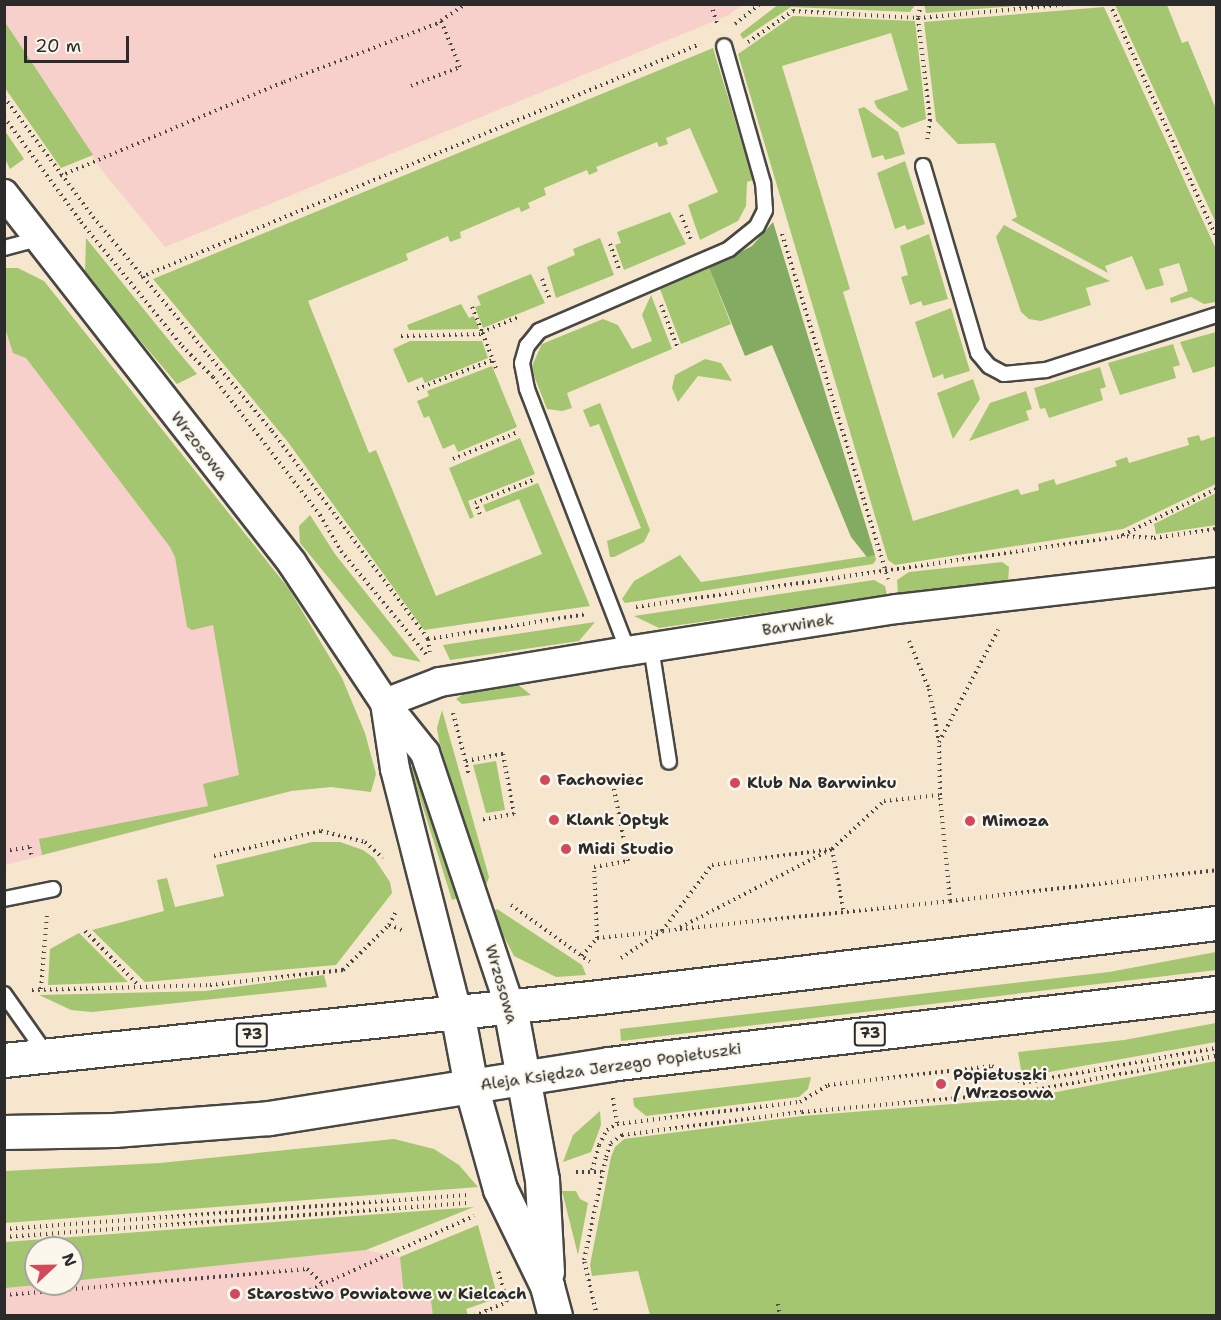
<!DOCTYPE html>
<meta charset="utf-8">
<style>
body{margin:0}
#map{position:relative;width:1221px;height:1320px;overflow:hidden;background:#f6e6ce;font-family:"Shantell Sans",sans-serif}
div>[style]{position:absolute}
.built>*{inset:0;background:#f7d0cb}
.green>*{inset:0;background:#a4c670}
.forest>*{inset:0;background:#83ab62}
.path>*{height:4px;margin-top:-2px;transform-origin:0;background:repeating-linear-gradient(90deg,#494743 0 1.5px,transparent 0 6px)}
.roads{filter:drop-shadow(2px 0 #494743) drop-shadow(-2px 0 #494743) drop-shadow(0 2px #494743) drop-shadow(0 -2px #494743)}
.service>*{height:14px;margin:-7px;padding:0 7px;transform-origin:7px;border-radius:7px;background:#fff}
.minor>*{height:28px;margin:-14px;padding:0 14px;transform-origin:14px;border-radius:14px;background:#fff}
.tertiary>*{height:33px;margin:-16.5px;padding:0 16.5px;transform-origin:16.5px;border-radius:16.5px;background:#fff}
.primary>*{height:33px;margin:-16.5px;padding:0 16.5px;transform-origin:16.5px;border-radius:16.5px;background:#fff}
.dots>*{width:16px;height:16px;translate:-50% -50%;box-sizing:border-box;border:3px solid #fbf7ec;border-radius:50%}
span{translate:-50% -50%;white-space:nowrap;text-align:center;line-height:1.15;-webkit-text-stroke:4.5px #fbf7ec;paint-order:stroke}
.shield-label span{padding:2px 4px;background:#fbf7ec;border:2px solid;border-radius:4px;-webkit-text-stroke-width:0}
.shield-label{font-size:15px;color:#2b2b2b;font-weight:700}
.street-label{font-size:16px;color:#2b2b2b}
.poi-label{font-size:16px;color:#2b2b2b;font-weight:700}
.left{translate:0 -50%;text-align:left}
.frame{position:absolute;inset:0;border:6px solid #2b2b2b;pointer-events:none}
.north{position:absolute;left:24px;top:1236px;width:60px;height:60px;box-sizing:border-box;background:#fbf7ec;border:2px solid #a8a59f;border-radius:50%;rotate:68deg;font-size:16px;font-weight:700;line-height:24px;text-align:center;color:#2b2b2b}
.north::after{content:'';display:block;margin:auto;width:21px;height:27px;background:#d1495b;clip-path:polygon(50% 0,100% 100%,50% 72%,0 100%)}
.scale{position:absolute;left:24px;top:36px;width:105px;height:27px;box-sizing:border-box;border:3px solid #2b2b2b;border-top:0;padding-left:8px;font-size:18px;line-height:21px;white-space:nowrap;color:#2b2b2b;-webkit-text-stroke:4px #fbf7ec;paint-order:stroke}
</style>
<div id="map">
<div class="built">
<div style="clip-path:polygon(4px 5px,742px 5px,729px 15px,165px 247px,100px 168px,5px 22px)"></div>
<div style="clip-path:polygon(4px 310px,209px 585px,291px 791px,5px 865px)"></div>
<div style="clip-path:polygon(366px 1250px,400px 1257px,404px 1296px,430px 1293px,433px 1315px,5px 1315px,4px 1288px)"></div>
</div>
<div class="green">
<div style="clip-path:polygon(779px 4px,915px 4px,915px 5px,910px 12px,791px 7px,743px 39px,740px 34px)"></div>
<div style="clip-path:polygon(924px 4px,1027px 4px,1027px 5px,926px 13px)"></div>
<div style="clip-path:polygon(1115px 5px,1167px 5px,1182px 43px,1188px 41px,1216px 109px,1216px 223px)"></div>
<div style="clip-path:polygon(1104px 7px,1216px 249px,1216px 302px,1204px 304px,1191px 297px,1171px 303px,1170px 298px,1188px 291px,1179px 263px,1159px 269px,1164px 285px,1146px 290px,1132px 256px,1105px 266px,1108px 273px,1011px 220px,1017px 217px,995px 143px,958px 144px,936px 121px,924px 22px)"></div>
<div style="clip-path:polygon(793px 16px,915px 21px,926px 119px,902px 128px,877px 108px,874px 101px,908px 90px,891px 33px,782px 66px,850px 289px,843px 292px,913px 521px,1018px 489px,1021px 495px,1039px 490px,1038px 484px,1054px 479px,1056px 485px,1117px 466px,1115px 461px,1127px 457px,1129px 463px,1189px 445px,1187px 438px,1199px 435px,1201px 441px,1216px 436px,1216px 484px,1123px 529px,895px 565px,888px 560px,738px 54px)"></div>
<div style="clip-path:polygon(4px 22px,5px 22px,93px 155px,61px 168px,5px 88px)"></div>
<div style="clip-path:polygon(713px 48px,753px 180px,747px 182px,746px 206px,738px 221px,700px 240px,688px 205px,718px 192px,690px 128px,666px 138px,668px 144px,659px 147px,657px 142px,596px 167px,598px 171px,589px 175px,587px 170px,544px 188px,546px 195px,528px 203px,530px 208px,521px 212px,519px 207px,460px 232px,461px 238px,450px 242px,448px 236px,406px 254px,408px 260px,308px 301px,369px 453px,376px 450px,436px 596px,542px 554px,519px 499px,486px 512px,483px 505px,538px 483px,590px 606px,424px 630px,288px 442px,153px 279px)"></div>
<div style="clip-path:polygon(864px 107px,898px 132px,905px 154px,885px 160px,883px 155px,872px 158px,858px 109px)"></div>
<div style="clip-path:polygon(5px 131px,24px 159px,10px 169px,5px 159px)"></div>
<div style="clip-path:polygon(905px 161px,925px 224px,907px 230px,905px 225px,895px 229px,877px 173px)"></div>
<div style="clip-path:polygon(670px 212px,686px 244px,624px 270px,615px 245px,621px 243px,617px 232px)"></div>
<div style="clip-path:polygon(1004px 225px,1110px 281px,1086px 288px,1091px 305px,1041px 321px,1029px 319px,1021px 312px,996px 237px)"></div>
<div style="clip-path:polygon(929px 234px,948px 299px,923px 306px,921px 301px,910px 305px,901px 277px,908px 275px,900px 246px)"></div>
<div style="clip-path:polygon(86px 238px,176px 349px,197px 374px,177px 384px,94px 286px,85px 271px)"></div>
<div style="clip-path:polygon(600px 238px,614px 275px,556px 298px,547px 267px,575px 255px,573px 249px)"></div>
<div style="clip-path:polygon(5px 268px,18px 268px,44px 281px,289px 589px,342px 678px,365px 733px,376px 774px,371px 792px,331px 787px,291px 791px,42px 855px,39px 839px,208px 806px,203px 784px,239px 775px,213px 625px,192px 630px,187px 627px,175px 557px,170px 547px,26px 358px,13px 353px,5px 328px)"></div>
<div style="clip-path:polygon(709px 268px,731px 324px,681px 344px,660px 289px)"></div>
<div style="clip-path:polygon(531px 274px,545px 303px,483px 328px,475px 307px,481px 305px,477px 296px)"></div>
<div style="clip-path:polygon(651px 295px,672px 349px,567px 393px,572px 408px,562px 411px,547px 409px,531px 368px,542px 344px,603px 319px,618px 325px,632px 349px,652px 341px,642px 315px)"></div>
<div style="clip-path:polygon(461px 304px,469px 318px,474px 316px,479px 329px,409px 330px,407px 325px)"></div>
<div style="clip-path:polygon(951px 308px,970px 371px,944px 379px,943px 374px,933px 378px,915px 322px)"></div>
<div style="clip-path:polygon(1216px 332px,1216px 366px,1193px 373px,1180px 342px)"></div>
<div style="clip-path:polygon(410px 341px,482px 341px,488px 358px,425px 383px,422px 377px,408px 383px,393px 349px)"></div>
<div style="clip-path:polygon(1173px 344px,1180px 365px,1173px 367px,1176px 378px,1120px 395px,1108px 363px)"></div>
<div style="clip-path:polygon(705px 359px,721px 363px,732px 381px,698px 376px,678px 402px,672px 388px,675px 375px)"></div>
<div style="clip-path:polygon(492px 366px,517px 427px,458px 452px,454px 444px,443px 449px,429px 416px,424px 418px,417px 401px,429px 396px,427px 391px)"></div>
<div style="clip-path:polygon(1100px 367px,1106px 387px,1100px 389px,1103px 400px,1049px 418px,1045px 408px,1040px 409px,1034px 388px)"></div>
<div style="clip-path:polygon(973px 379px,980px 399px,953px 439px,937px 393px)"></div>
<div style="clip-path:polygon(1026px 391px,1032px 409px,1026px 411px,1029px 420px,969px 441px,990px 403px)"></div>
<div style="clip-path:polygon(600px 403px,650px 530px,644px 542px,614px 557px,610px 557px,607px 541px,641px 528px,599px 424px,590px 427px,583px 410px)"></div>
<div style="clip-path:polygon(520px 438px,535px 474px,468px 501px,474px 517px,470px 519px,449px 468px)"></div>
<div style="clip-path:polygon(1216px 493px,1216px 525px,1156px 534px,1154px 524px)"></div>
<div style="clip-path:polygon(310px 515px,335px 554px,421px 662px,393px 656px,300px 543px,299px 526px)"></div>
<div style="clip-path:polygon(680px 555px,701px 582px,875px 555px,876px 560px,873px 564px,625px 603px,622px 599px,634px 581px)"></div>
<div style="clip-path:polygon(1002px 562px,1009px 567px,1008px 585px,898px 594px,897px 580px,909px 572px)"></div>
<div style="clip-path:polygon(874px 580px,885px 586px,887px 595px,659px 628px,634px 616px)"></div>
<div style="clip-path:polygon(595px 622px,579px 641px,450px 660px,443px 645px)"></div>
<div style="clip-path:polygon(516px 683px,531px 695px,462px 704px,456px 699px,469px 690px)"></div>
<div style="clip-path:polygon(442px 710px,489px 877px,484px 891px,439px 741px,437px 728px)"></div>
<div style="clip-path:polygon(496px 761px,505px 810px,486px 813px,473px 765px)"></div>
<div style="clip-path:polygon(414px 763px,462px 897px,452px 900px,411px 769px)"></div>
<div style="clip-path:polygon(312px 842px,340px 842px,363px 850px,374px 858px,390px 882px,392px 893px,336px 965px,145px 982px,92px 930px,164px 911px,157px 880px,167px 878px,175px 907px,224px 896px,216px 865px)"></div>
<div style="clip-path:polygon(497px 909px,582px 965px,586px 975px,556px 977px,514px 956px,491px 912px)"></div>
<div style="clip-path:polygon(79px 933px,128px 982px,48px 985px,50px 949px)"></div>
<div style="clip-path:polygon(1216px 952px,1216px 970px,621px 1041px,620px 1029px,1109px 972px)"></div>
<div style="clip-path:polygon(324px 975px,327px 987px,92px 1012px,71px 1010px,39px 995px,205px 991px)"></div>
<div style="clip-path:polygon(1216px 1023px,1216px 1042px,1027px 1076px,1021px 1070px,1018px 1052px,1124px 1040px)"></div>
<div style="clip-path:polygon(1216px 1061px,1216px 1315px,650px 1315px,638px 1271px,592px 1276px,590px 1265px,611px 1157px,615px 1147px,624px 1139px,803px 1116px,1026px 1098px)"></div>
<div style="clip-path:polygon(811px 1077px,808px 1089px,799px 1097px,646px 1116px,634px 1106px,633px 1098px)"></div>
<div style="clip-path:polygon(600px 1111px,601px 1125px,591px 1152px,563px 1162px,573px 1135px)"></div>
<div style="clip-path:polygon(394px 1139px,434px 1149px,459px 1165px,478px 1187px,5px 1223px,5px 1171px,160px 1163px)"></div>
<div style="clip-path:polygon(562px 1191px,576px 1191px,580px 1199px,588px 1203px,578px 1255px)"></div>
<div style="clip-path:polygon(474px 1207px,366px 1250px,72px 1281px,72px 1248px,36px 1248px,36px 1284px,47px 1284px,5px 1288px,5px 1242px)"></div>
<div style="clip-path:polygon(478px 1225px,498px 1298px,466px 1309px,468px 1315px,433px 1316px,430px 1294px,404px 1297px,400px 1257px)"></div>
</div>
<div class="forest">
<div style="clip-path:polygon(773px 222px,806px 330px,875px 555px,867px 557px,851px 537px,772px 345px,745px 356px,709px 268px,752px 246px)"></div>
</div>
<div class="path">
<div style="left:711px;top:4px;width:21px;rotate:73deg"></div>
<div style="left:921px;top:4px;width:14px;rotate:102deg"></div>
<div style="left:918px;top:18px;width:103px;rotate:83.3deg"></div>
<div style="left:930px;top:120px;width:22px;rotate:98deg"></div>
<div style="left:1110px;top:4px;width:256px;rotate:65.5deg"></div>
<div style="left:735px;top:24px;width:32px;rotate:-39deg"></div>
<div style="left:748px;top:42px;width:55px;rotate:-34.6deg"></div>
<div style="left:793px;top:11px;width:125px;rotate:3.2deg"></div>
<div style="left:918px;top:18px;width:154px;rotate:-5.2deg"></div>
<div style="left:411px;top:86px;width:53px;rotate:-21.2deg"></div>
<div style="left:460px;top:67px;width:50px;rotate:-112.4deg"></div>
<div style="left:4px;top:97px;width:149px;rotate:53.4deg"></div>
<div style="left:93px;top:217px;width:279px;rotate:50.1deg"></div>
<div style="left:272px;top:431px;width:260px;rotate:53.1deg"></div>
<div style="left:428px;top:639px;width:13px;rotate:81deg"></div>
<div style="left:4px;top:117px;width:130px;rotate:53.7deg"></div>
<div style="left:81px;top:222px;width:160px;rotate:50.8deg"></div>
<div style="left:182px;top:346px;width:44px;rotate:45deg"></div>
<div style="left:213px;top:377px;width:175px;rotate:52.2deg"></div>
<div style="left:320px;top:515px;width:42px;rotate:59.7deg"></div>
<div style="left:341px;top:551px;width:134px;rotate:50.5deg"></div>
<div style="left:60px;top:176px;width:243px;rotate:-22.8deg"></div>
<div style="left:284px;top:82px;width:163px;rotate:-20.9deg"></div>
<div style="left:436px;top:24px;width:36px;rotate:-34deg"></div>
<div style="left:681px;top:215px;width:27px;rotate:68deg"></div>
<div style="left:782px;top:234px;width:361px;rotate:72.9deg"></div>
<div style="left:610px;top:244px;width:29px;rotate:70deg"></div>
<div style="left:141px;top:277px;width:606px;rotate:-22.63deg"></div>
<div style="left:542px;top:279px;width:22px;rotate:69deg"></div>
<div style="left:661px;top:305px;width:44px;rotate:68.7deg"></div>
<div style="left:472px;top:307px;width:27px;rotate:68deg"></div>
<div style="left:401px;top:336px;width:82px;rotate:-1.4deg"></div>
<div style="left:496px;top:368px;width:39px;rotate:-111deg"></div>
<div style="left:482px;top:332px;width:38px;rotate:-22deg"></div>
<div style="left:417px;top:389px;width:81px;rotate:-20.9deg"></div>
<div style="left:453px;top:459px;width:70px;rotate:-22.6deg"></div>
<div style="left:480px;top:514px;width:12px;rotate:-114deg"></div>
<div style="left:475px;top:503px;width:65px;rotate:-21.8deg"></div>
<div style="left:1123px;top:535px;width:104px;rotate:-26.3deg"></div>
<div style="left:636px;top:607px;width:490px;rotate:-8.3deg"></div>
<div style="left:1121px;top:536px;width:33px;rotate:3deg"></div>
<div style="left:1154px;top:538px;width:63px;rotate:-8.3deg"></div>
<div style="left:428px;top:639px;width:161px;rotate:-8.9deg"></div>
<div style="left:909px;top:641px;width:52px;rotate:67.4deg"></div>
<div style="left:929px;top:689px;width:54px;rotate:79.3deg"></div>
<div style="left:453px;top:713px;width:64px;rotate:75.5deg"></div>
<div style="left:466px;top:761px;width:38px;rotate:-11deg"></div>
<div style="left:503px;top:754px;width:61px;rotate:79.6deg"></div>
<div style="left:514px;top:814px;width:34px;rotate:170deg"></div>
<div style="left:4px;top:851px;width:26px;rotate:-9deg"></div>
<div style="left:30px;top:847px;width:11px;rotate:80deg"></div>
<div style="left:214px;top:856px;width:110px;rotate:-13.2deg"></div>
<div style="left:321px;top:831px;width:45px;rotate:14deg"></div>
<div style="left:365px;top:842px;width:24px;rotate:42deg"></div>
<div style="left:950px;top:901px;width:268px;rotate:-6.6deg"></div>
<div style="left:511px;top:905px;width:97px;rotate:35.8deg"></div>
<div style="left:389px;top:925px;width:14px;rotate:21deg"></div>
<div style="left:680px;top:929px;width:271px;rotate:-5.9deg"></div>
<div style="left:950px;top:901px;width:106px;rotate:-95.4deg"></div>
<div style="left:85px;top:931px;width:77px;rotate:45.5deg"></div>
<div style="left:597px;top:938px;width:71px;rotate:-92.4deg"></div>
<div style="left:594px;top:867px;width:35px;rotate:-10deg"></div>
<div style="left:628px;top:861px;width:84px;rotate:-101deg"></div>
<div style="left:612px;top:779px;width:20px;rotate:-9deg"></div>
<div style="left:582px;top:956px;width:23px;rotate:-50deg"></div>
<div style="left:597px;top:938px;width:78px;rotate:-5.9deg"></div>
<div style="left:675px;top:930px;width:177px;rotate:-27.3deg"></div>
<div style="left:832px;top:849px;width:71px;rotate:-42.7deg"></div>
<div style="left:884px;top:801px;width:56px;rotate:-6.1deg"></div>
<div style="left:940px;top:795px;width:53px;rotate:-91.1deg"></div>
<div style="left:939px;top:742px;width:127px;rotate:-62.2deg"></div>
<div style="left:621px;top:958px;width:49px;rotate:-33.4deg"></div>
<div style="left:662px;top:931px;width:83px;rotate:-52.9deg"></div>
<div style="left:712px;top:865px;width:121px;rotate:-7.6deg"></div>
<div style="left:832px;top:849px;width:65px;rotate:79.4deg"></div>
<div style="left:41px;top:989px;width:74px;rotate:-85.4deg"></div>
<div style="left:32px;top:990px;width:178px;rotate:-1.6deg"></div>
<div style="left:210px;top:985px;width:134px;rotate:-6.4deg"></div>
<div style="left:343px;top:970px;width:64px;rotate:-44.4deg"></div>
<div style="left:389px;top:925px;width:17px;rotate:-62deg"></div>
<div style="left:613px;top:1098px;width:26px;rotate:81deg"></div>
<div style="left:592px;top:1170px;width:26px;rotate:-74deg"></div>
<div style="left:599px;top:1145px;width:17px;rotate:-62deg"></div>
<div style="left:607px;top:1130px;width:12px;rotate:-31deg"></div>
<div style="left:617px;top:1124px;width:184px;rotate:-6.9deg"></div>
<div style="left:800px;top:1102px;width:33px;rotate:-31deg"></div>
<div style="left:828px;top:1085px;width:165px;rotate:-6.6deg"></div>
<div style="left:992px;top:1066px;width:35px;rotate:29deg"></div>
<div style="left:1023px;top:1083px;width:196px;rotate:-10.3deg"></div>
<div style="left:576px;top:1172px;width:26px"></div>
<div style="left:4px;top:1229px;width:464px;rotate:-4.2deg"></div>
<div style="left:4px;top:1237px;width:464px;rotate:-4.2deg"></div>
<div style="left:310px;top:1290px;width:180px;rotate:-24.3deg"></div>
<div style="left:4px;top:1295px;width:304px;rotate:-4.9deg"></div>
<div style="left:307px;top:1269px;width:22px;rotate:43deg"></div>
<div style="left:778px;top:1304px;width:12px;rotate:81deg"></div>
<div style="left:486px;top:1309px;width:7px;rotate:74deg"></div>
<div style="left:474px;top:1316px;width:36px;rotate:-23deg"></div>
<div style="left:507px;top:1302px;width:33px;rotate:-106deg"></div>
<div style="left:597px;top:1316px;width:57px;rotate:-103.1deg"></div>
<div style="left:584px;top:1260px;width:105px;rotate:-77.9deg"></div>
<div style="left:606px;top:1157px;width:15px;rotate:-70deg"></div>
<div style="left:611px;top:1143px;width:14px;rotate:-36deg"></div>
<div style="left:622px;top:1135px;width:181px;rotate:-7.3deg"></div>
<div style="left:802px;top:1112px;width:224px;rotate:-5.1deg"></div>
<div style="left:1025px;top:1092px;width:194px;rotate:-10.7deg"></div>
</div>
<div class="roads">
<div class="service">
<div style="left:923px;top:166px;width:195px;rotate:73.6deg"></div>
<div style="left:978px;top:353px;width:17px;rotate:50deg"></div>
<div style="left:989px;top:366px;width:17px;rotate:28deg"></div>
<div style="left:1004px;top:374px;width:42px;rotate:-5.4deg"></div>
<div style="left:1046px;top:370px;width:179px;rotate:-17.9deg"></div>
<div style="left:4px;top:248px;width:35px;rotate:-15deg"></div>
<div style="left:651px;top:647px;width:116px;rotate:81.1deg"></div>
<div style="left:628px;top:651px;width:281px;rotate:-111.1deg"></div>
<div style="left:527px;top:389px;width:26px;rotate:-101deg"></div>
<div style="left:522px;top:363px;width:18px;rotate:-74deg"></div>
<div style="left:527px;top:346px;width:19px;rotate:-51deg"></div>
<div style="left:539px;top:331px;width:207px;rotate:-23.3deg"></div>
<div style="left:729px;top:249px;width:36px;rotate:-39deg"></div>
<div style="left:757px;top:226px;width:18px;rotate:-63deg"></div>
<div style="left:765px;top:210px;width:27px;rotate:-94deg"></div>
<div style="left:763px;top:183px;width:142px;rotate:-105.9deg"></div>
<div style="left:4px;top:899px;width:50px;rotate:-11.5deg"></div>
<div style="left:4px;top:994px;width:75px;rotate:54.8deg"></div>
</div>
<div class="minor">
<div style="left:4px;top:194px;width:468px;rotate:52deg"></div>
<div style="left:292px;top:563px;width:168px;rotate:56.4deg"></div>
<div style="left:385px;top:703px;width:64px;rotate:51.3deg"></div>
<div style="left:425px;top:753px;width:268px;rotate:71.5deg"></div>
<div style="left:385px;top:703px;width:59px;rotate:-20.9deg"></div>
<div style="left:440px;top:682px;width:191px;rotate:-9.4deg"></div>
<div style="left:628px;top:651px;width:272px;rotate:-8.9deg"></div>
<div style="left:897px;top:609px;width:321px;rotate:-6.6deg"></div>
<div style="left:385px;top:703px;width:67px;rotate:81.4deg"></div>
<div style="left:395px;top:769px;width:251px;rotate:75.7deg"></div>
</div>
<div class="tertiary">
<div style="left:510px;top:1007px;width:176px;rotate:79.5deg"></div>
<div style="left:542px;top:1180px;width:92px;rotate:86.9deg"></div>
<div style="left:457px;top:1012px;width:75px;rotate:79.3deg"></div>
<div style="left:471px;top:1086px;width:107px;rotate:74.3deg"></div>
<div style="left:500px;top:1189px;width:108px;rotate:64.1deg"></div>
<div style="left:547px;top:1286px;width:31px;rotate:75deg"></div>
</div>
<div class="primary">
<div style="left:4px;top:1060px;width:598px;rotate:-6.04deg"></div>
<div style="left:599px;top:997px;width:621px;rotate:-6.84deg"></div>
<div style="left:4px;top:1132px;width:110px;rotate:-1deg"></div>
<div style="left:114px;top:1130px;width:155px;rotate:-4.4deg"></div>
<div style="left:269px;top:1118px;width:344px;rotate:-9deg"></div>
<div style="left:609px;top:1064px;width:611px;rotate:-6.67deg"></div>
</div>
</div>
<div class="dots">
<div style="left:545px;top:780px;background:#d1495b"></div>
<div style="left:735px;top:783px;background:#d1495b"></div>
<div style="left:554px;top:820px;background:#d1495b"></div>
<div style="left:970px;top:821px;background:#d1495b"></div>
<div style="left:566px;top:849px;background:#d1495b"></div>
<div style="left:941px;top:1084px;background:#d1495b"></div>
<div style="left:235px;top:1294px;background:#d1495b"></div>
</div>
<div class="shield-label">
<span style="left:870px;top:1034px">73</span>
<span style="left:252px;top:1035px">73</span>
</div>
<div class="street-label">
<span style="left:199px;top:446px;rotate:52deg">Wrzosowa</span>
<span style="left:798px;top:625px;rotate:-9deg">Barwinek</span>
<span style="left:501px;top:984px;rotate:74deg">Wrzosowa</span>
<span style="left:611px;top:1067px;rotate:-8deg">Aleja Księdza Jerzego Popiełuszki</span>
</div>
<div class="poi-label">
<span class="left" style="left:557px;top:780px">Fachowiec</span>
<span class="left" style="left:747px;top:783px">Klub Na Barwinku</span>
<span class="left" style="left:566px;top:820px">Klank Optyk</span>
<span class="left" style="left:982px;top:821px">Mimoza</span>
<span class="left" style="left:578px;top:849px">Midi Studio</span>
<span class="left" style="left:953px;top:1084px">Popiełuszki<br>/ Wrzosowa</span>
<span class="left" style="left:247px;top:1294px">Starostwo Powiatowe w Kielcach</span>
</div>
<div class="frame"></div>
<div class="north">N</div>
<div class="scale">20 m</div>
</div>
